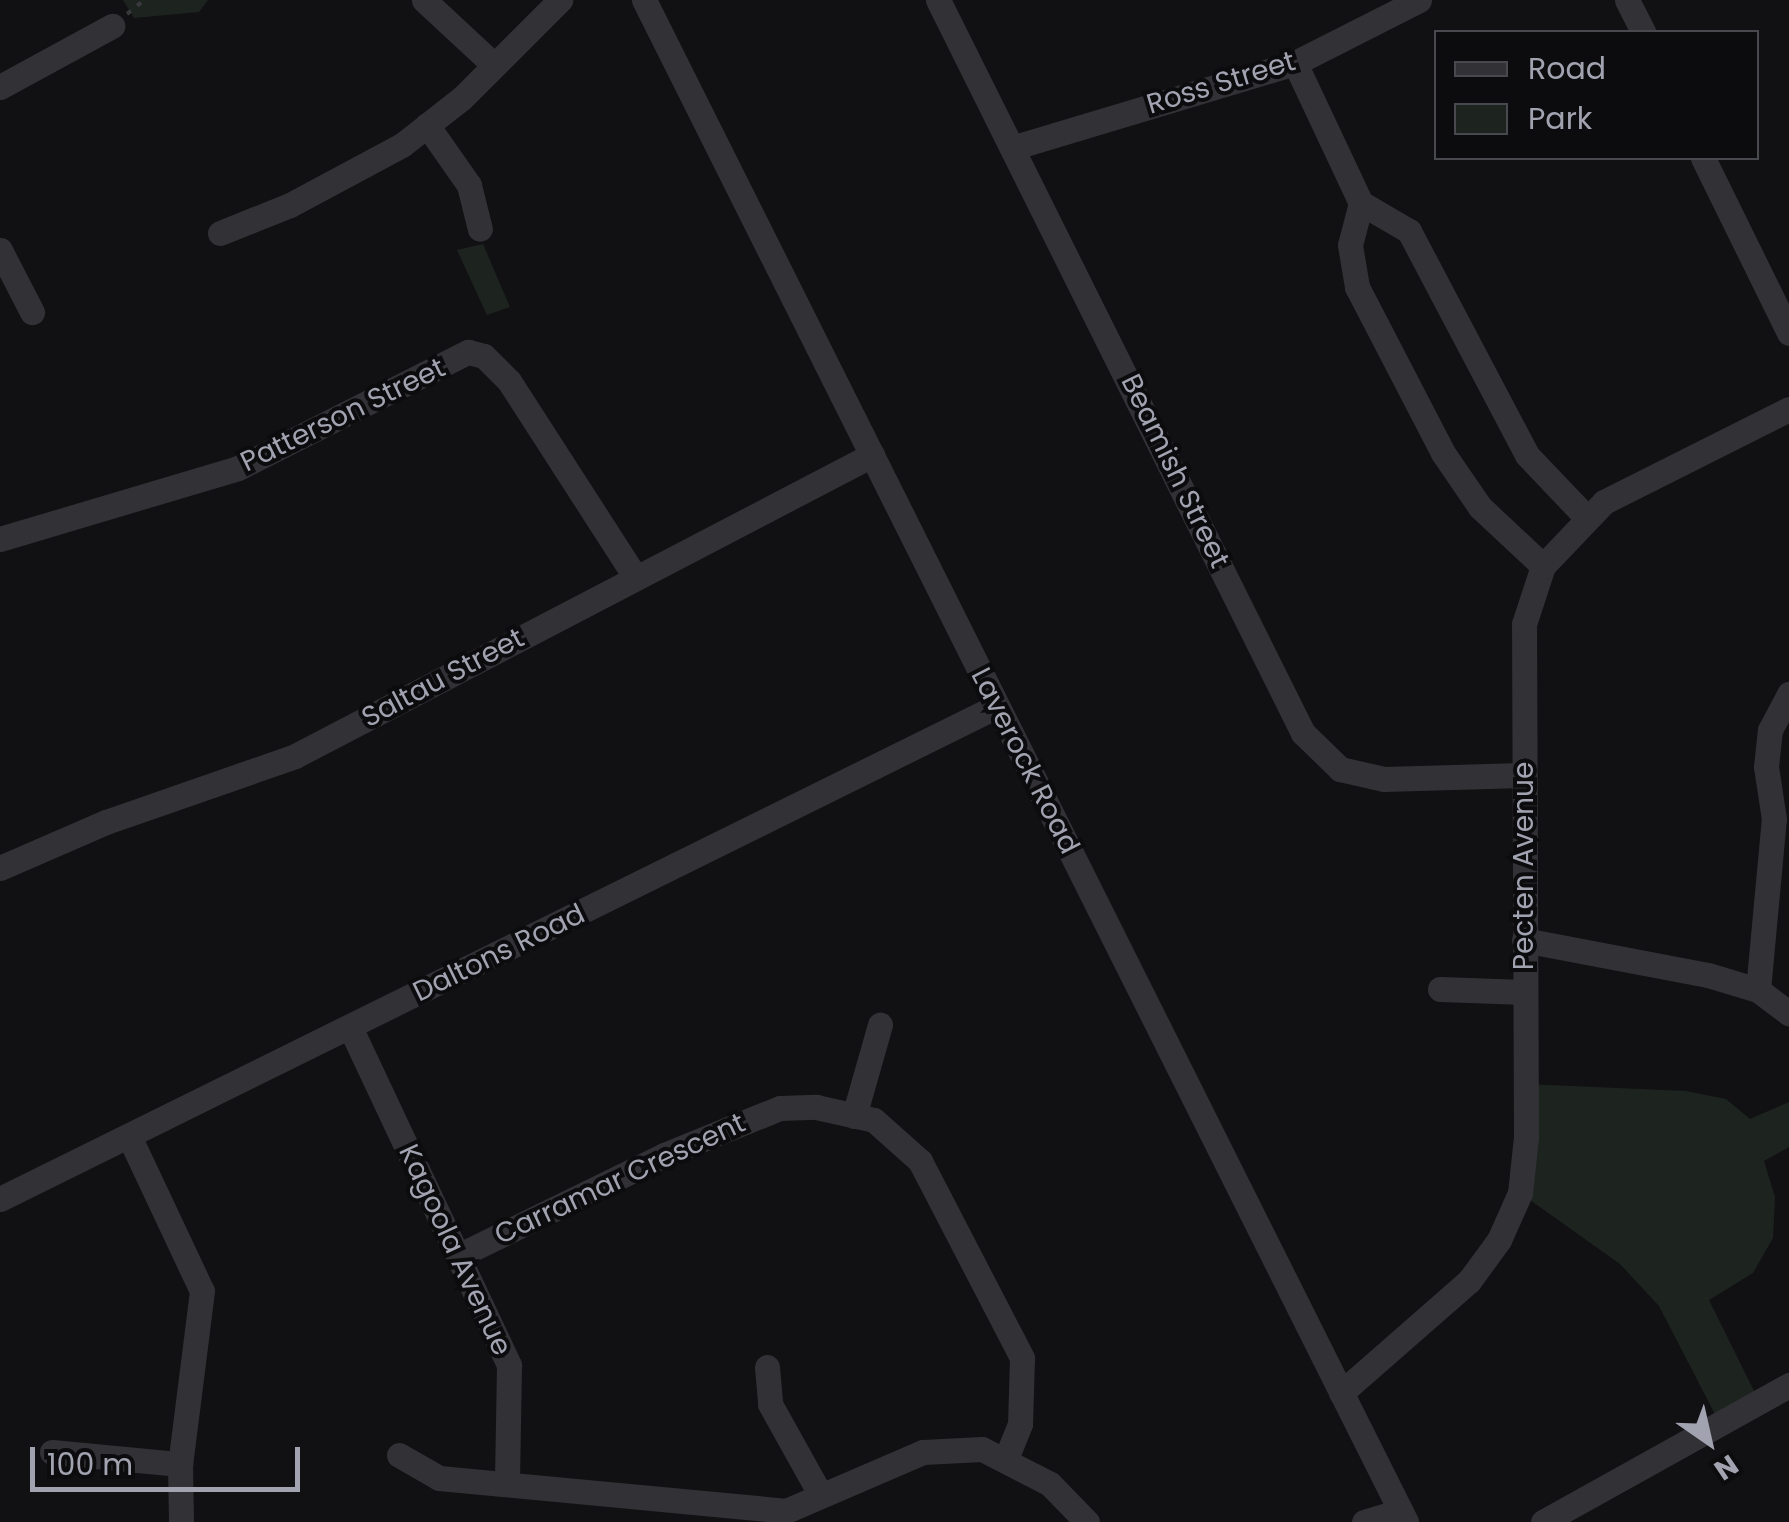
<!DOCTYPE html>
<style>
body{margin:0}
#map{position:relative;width:1789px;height:1522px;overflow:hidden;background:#111012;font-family:Poppins,sans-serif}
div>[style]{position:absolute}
.green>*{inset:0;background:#1d2420}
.path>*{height:4px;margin-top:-2px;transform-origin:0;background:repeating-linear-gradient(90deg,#38383d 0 5px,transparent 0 13px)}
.minor>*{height:25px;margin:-12.5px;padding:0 12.5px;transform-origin:12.5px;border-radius:12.5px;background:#323236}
span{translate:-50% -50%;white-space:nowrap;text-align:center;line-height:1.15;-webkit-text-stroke:8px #0c0b0d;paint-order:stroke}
.street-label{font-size:28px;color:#a2a3b1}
.legend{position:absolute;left:1434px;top:30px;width:325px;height:130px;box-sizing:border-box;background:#0c0b0d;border:2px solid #48484f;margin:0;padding:12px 18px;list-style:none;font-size:30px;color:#a2a3b1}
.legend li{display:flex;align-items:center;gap:20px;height:50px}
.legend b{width:50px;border:2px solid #48484f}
.north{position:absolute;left:1659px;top:1392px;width:100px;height:100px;-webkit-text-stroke:8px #0c0b0d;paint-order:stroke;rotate:146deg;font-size:28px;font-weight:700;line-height:40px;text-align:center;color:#a2a3b1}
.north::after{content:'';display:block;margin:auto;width:35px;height:45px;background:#a2a3b1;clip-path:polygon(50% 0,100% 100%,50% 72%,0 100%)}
.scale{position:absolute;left:30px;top:1447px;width:270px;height:45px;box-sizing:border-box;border:5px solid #a2a3b1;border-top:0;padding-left:12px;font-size:30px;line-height:35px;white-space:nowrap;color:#a2a3b1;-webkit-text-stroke:8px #0c0b0d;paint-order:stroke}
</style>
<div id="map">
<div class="green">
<div style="clip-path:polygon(123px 0,208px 0,199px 12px,134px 18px)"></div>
<div style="clip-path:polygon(483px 244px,510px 307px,487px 315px,457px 250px)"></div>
<div style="clip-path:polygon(1526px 1084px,1686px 1091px,1726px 1099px,1750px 1119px,1789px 1102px,1789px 1147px,1764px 1161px,1775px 1197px,1773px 1238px,1753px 1273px,1709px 1300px,1759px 1401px,1719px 1422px,1659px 1306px,1620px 1264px,1520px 1193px)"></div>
</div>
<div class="path">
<div style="left:127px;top:14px;width:22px;rotate:-39deg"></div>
</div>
<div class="minor">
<div style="left:424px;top:0;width:96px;rotate:42.9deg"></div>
<div style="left:644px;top:0;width:1702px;rotate:63.4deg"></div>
<div style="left:938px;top:0;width:819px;rotate:63.53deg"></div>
<div style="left:1303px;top:733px;width:52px;rotate:44.2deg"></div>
<div style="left:1340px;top:769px;width:45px;rotate:12.8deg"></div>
<div style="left:1384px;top:779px;width:138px;rotate:-1.7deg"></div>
<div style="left:1627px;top:0;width:36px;rotate:63deg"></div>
<div style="left:1295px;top:63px;width:155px;rotate:64.8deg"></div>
<div style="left:1361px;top:203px;width:43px;rotate:104.7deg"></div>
<div style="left:1350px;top:245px;width:43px;rotate:80.5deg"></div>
<div style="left:1357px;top:287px;width:187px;rotate:62.6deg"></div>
<div style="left:1443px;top:453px;width:65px;rotate:55.6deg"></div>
<div style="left:1480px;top:507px;width:86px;rotate:43.1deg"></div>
<div style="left:0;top:87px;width:128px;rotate:-28.6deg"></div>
<div style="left:427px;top:125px;width:73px;rotate:55deg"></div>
<div style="left:469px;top:185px;width:45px;rotate:76deg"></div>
<div style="left:1015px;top:147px;width:292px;rotate:-16.7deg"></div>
<div style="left:1295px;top:63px;width:139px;rotate:-26.9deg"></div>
<div style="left:1703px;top:158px;width:195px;rotate:63.8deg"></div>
<div style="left:1361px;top:203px;width:56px;rotate:30.3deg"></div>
<div style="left:1409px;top:231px;width:253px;rotate:62.2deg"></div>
<div style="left:1527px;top:455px;width:84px;rotate:46.4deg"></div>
<div style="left:220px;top:233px;width:75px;rotate:-21.8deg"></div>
<div style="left:290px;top:205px;width:127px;rotate:-28.2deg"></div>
<div style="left:402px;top:145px;width:76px;rotate:-38.1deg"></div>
<div style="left:462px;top:98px;width:139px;rotate:-45deg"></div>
<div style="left:0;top:250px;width:70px;rotate:62.7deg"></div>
<div style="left:0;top:539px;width:248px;rotate:-16.6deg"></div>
<div style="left:238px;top:468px;width:258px;rotate:-26.8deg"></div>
<div style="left:468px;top:352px;width:16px;rotate:14deg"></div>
<div style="left:484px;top:356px;width:35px;rotate:45deg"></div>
<div style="left:509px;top:381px;width:234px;rotate:57.2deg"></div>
<div style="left:0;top:868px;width:116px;rotate:-23.5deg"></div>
<div style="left:106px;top:822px;width:200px;rotate:-19.2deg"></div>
<div style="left:295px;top:756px;width:651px;rotate:-27.55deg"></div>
<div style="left:1524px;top:940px;width:187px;rotate:10.8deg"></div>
<div style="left:1708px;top:975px;width:52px;rotate:16.7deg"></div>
<div style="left:1758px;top:990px;width:39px;rotate:37deg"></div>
<div style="left:1440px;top:989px;width:85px;rotate:2deg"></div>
<div style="left:1758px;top:990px;width:172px;rotate:-84.7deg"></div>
<div style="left:1774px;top:819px;width:53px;rotate:-98.7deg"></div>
<div style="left:1766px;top:767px;width:37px;rotate:-84deg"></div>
<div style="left:1770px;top:730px;width:41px;rotate:-62.2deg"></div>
<div style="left:350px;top:1027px;width:374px;rotate:64.8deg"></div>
<div style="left:509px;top:1365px;width:119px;rotate:91deg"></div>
<div style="left:854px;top:1116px;width:95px;rotate:-74.1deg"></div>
<div style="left:129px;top:1136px;width:171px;rotate:64.8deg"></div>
<div style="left:202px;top:1291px;width:174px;rotate:97.2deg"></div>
<div style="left:180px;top:1464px;width:58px;rotate:89deg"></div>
<div style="left:0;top:1199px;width:1112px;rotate:-26.31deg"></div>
<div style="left:460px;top:1255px;width:227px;rotate:-26.1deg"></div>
<div style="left:664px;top:1155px;width:125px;rotate:-22.1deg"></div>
<div style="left:780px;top:1108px;width:36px;rotate:-2deg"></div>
<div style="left:816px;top:1107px;width:59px;rotate:12.6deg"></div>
<div style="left:874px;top:1120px;width:62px;rotate:41.7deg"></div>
<div style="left:920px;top:1161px;width:222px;rotate:62.6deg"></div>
<div style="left:1022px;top:1358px;width:66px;rotate:91.7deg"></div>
<div style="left:1020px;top:1424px;width:35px;rotate:112deg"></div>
<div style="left:767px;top:1367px;width:37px;rotate:85deg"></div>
<div style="left:770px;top:1404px;width:103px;rotate:60.9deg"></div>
<div style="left:1341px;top:1393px;width:170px;rotate:-41.2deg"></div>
<div style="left:1469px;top:1281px;width:51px;rotate:-53.8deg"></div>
<div style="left:1499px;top:1240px;width:51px;rotate:-65.9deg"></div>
<div style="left:1520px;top:1193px;width:56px;rotate:-83.9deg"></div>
<div style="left:1526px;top:1137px;width:513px;rotate:-90.22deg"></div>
<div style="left:1524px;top:624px;width:61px;rotate:-71.9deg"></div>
<div style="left:1543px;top:566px;width:88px;rotate:-46.4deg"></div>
<div style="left:1604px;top:502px;width:207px;rotate:-26.7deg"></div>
<div style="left:52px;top:1452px;width:129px;rotate:5.4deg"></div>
<div style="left:399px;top:1455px;width:46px;rotate:29.9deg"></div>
<div style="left:439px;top:1478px;width:349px;rotate:5.4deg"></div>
<div style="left:786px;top:1511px;width:149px;rotate:-23.3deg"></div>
<div style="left:923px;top:1452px;width:59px;rotate:-2.9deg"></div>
<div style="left:982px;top:1449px;width:76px;rotate:27.2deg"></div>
<div style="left:1050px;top:1484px;width:53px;rotate:45.8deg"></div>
<div style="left:1364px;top:1522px;width:38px;rotate:-17deg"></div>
<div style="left:1543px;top:1522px;width:282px;rotate:-29.1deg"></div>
</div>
<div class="street-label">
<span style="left:1221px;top:83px;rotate:-17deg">Ross Street</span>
<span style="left:343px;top:415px;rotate:-26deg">Patterson Street</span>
<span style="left:1175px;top:471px;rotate:64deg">Beamish Street</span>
<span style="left:443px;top:678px;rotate:-28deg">Saltau Street</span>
<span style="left:1025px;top:761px;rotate:63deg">Laverock Road</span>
<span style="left:1524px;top:866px;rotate:-90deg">Pecten Avenue</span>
<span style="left:499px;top:953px;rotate:-26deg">Daltons Road</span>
<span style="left:620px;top:1179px;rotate:-25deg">Carramar Crescent</span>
<span style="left:455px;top:1250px;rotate:65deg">Kagoola Avenue</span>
</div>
<ul class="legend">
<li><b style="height:12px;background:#323236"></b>Road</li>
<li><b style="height:28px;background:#1d2420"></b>Park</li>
</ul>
<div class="north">N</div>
<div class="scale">100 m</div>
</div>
